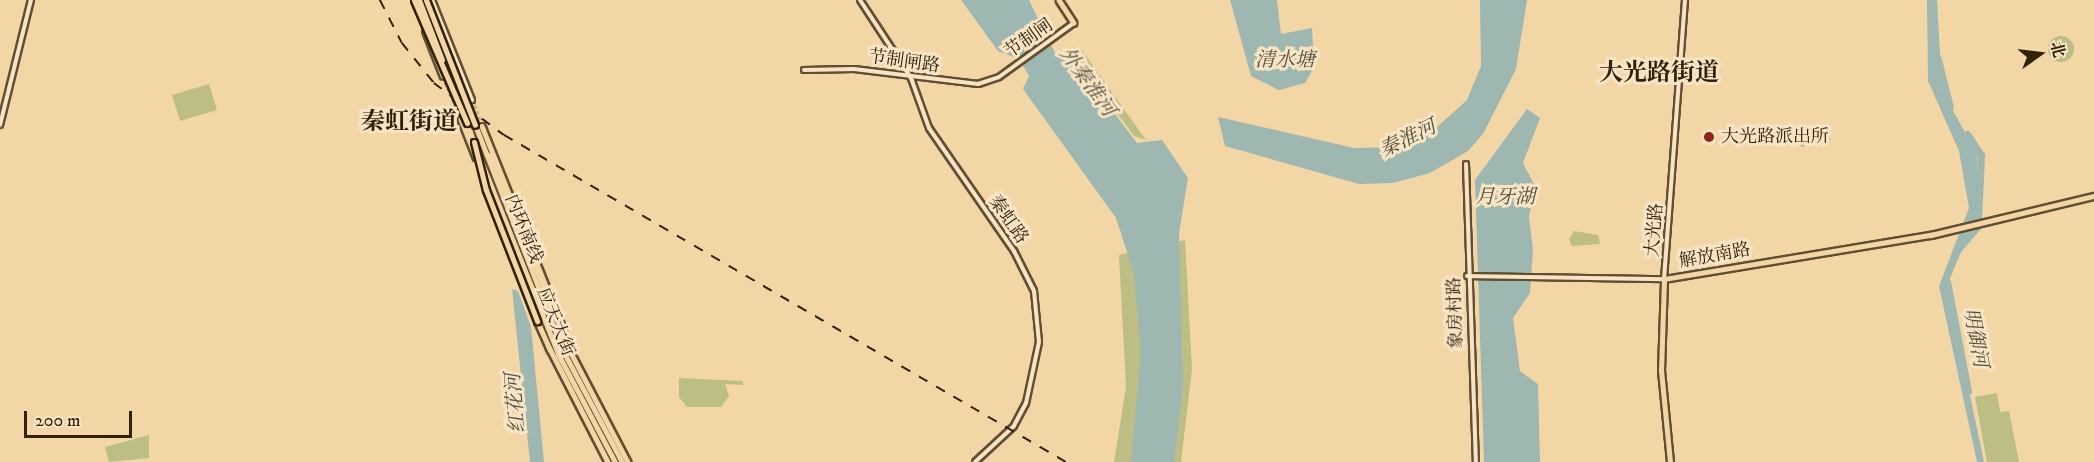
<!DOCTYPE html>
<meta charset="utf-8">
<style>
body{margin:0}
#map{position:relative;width:2094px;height:462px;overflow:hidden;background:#f3d6a6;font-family:"IM FELL DW Pica","Noto Serif SC",serif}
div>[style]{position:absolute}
.green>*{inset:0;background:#bdbd86}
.round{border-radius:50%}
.water>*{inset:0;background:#9eb7b0}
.river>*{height:7px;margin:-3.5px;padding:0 3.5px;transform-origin:3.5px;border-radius:3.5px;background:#9eb7b0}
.minor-tunnel>*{height:4px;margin-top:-2px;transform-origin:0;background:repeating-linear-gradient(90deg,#ccb287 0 4px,transparent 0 6px)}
.roads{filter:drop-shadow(2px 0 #624f31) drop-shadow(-2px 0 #624f31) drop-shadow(0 2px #624f31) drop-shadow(0 -2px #624f31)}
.minor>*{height:4px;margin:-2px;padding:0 2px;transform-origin:2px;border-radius:2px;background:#f7e4c5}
.major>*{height:4.5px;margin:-2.25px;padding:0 2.25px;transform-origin:2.25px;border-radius:2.25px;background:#f3d6a6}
.highway>*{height:5px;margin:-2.5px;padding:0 2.5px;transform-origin:2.5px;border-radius:2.5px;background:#f3d6a6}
.rail>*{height:1.5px;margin-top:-0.75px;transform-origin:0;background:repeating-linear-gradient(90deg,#32220a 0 10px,transparent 0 20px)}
.bridges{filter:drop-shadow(2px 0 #32220a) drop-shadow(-2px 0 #32220a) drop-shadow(0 2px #32220a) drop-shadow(0 -2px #32220a)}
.highway-bridge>*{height:5px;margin:-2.5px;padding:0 2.5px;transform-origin:2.5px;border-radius:2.5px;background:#f3d6a6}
.dots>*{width:16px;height:16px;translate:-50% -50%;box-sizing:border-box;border:3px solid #f7e4c5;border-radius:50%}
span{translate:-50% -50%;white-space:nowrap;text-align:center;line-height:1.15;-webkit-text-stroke:6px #f7e4c5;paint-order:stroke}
.street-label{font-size:18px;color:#32220a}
.poi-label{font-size:18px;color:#32220a}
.left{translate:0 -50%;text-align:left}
.water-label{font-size:20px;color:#524f3c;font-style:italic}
.district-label{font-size:24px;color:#32220a;font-weight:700}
.north{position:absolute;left:2010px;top:24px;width:60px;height:60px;-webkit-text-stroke:4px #f7e4c5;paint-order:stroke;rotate:76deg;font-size:16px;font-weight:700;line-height:24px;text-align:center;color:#32220a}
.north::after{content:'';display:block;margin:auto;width:21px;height:27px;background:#32220a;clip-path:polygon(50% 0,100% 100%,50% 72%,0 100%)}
.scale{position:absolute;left:24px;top:411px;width:108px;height:27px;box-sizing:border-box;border:3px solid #32220a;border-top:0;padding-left:8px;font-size:18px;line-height:21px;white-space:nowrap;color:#32220a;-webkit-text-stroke:4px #f7e4c5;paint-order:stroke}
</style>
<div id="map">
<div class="green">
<div class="round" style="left:2048px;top:36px;width:26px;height:26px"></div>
<div style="clip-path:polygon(1081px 49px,1146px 140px,1134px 136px,1073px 54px)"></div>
<div style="clip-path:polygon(209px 84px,217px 110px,180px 121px,172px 95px)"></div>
<div style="clip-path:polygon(1828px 129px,1830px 140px,1801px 147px,1798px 135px)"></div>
<div style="clip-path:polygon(1574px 231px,1598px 235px,1600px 244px,1572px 246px,1569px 239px)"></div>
<div style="clip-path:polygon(1185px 240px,1192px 369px,1181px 462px,1114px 462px,1126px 387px,1119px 255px)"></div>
<div style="clip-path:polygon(679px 378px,743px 381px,743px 385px,725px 384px,729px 396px,721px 407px,687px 407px,679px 397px)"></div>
<div style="clip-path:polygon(1997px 393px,2000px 412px,2009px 411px,2019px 462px,1987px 462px,1975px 397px)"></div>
<div style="clip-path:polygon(149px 435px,149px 458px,109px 462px,105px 447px)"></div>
</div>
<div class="water">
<div style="clip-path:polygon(961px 0,1029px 0,1055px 53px,1070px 55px,1137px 143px,1162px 140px,1188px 178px,1179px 233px,1183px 387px,1174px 462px,1131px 462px,1141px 353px,1134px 273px,1116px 218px,1023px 89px,1029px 76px,1019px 59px,998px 51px)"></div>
<div style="clip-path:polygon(1230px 0,1277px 0,1281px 34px,1312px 28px,1314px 67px,1305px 83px,1279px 90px,1251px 76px)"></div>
<div style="clip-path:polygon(1480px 0,1527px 0,1516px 69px,1483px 134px,1468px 151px,1430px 173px,1393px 183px,1359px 184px,1225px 146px,1218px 117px,1354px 148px,1395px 147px,1436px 128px,1467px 100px,1481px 66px)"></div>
<div style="clip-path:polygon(1927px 0,1937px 0,1942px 90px,1977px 155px,1979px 210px,1947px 285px,1984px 462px,1977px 462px,1939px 286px,1969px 208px,1959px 151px,1928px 81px)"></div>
<div style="clip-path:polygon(1527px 109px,1540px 118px,1523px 163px,1535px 186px,1529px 217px,1533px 249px,1530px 293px,1513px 318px,1520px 371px,1538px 384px,1540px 462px,1484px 462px,1475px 180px)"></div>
<div style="clip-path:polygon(512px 289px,518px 291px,531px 327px,544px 462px,530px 462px)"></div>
</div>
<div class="river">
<div style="left:1938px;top:59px;width:49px;rotate:76deg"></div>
<div style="left:1967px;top:134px;width:25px;rotate:56deg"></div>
<div style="left:1981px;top:155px;width:66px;rotate:92.6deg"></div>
<div style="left:1958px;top:249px;width:28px;rotate:-49deg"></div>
<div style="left:1947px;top:281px;width:112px;rotate:79.2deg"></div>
</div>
<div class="minor-tunnel">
<div style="left:443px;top:77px;width:46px;rotate:66.8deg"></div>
<div style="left:472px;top:100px;width:28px;rotate:69deg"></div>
</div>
<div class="roads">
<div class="minor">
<div style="left:432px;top:0;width:108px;rotate:68.2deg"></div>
<div style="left:860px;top:0;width:93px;rotate:56.8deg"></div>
<div style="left:911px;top:78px;width:53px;rotate:70.2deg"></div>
<div style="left:929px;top:128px;width:150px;rotate:55.4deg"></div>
<div style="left:1014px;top:251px;width:45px;rotate:63.4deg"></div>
<div style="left:1034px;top:291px;width:51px;rotate:84.4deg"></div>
<div style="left:1039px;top:342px;width:62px;rotate:102deg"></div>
<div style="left:1026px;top:403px;width:26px;rotate:118deg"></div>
<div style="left:1014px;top:426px;width:53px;rotate:137.3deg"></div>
<div style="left:425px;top:31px;width:49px;rotate:68.6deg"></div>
<div style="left:804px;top:70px;width:50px;rotate:-1.1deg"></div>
<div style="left:854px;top:69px;width:125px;rotate:6.9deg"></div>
<div style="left:978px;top:84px;width:22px;rotate:-18deg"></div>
<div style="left:999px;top:77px;width:92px;rotate:-35.8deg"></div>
<div style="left:0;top:125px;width:129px;rotate:-76.1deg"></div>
<div style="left:1466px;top:164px;width:298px;rotate:88.1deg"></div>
<div style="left:1467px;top:276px;width:197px;rotate:0.9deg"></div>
<div style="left:1664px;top:279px;width:280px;rotate:-85.7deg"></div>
</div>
<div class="major">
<div style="left:1059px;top:0;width:27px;rotate:57deg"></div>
<div style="left:461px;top:119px;width:41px;rotate:68.5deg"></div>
<div style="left:482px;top:126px;width:221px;rotate:68.2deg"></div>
<div style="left:567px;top:345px;width:132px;rotate:62.5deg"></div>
<div style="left:549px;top:347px;width:129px;rotate:62.8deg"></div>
<div style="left:1670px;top:462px;width:91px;rotate:-95.6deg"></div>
<div style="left:1661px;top:371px;width:92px;rotate:-88.1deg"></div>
<div style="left:1664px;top:279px;width:271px;rotate:-9.4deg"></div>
<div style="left:1931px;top:235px;width:168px;rotate:-13.5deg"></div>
</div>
<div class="highway">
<div style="left:467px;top:123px;width:24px;rotate:71deg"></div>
<div style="left:475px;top:125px;width:245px;rotate:68.7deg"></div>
<div style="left:564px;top:353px;width:123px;rotate:62deg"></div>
<div style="left:489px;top:155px;width:208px;rotate:67.6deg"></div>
<div style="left:481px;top:161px;width:208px;rotate:68.2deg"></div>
<div style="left:558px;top:354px;width:122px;rotate:62.2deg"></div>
<div style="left:537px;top:321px;width:32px;rotate:66deg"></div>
</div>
</div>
<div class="rail">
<div style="left:380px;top:0;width:48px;rotate:62.9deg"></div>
<div style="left:402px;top:43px;width:51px;rotate:51.3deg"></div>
<div style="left:434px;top:83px;width:87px;rotate:36.6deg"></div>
<div style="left:504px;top:135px;width:650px;rotate:30.19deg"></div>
</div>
<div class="bridges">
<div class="highway-bridge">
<div style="left:414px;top:0;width:134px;rotate:66.7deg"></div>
<div style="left:419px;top:0;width:64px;rotate:69deg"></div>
<div style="left:426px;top:0;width:134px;rotate:68.6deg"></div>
<div style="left:474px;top:142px;width:49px;rotate:76deg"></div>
<div style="left:486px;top:190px;width:141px;rotate:68.7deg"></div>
</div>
</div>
<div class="dots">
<div style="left:1709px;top:137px;background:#8f2418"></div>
</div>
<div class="street-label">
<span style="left:1029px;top:39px;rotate:-35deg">节制闸</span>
<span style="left:904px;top:62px;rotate:8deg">节制闸路</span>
<span style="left:1008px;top:220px;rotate:55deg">秦虹路</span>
<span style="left:523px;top:229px;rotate:68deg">内环南线</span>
<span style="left:1655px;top:230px;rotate:-85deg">大光路</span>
<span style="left:1715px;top:256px;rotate:-10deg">解放南路</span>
<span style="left:1456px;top:313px;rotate:-92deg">象房村路</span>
<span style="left:555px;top:322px;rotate:68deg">应天大街</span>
</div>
<div class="poi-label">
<span class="left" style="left:1721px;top:137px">大光路派出所</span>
</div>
<div class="water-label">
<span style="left:1285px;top:60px">清水塘</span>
<span style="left:1087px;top:82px;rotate:54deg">外秦淮河</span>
<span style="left:1408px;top:139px;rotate:-26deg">秦淮河</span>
<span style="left:1505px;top:197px">月牙湖</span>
<span style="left:1975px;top:338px;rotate:79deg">明御河</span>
<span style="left:516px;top:403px;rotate:-95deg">红花河</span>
</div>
<div class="district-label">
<span style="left:1659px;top:74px">大光路街道</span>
<span style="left:409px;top:123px">秦虹街道</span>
</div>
<div class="north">北</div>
<div class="scale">200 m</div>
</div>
